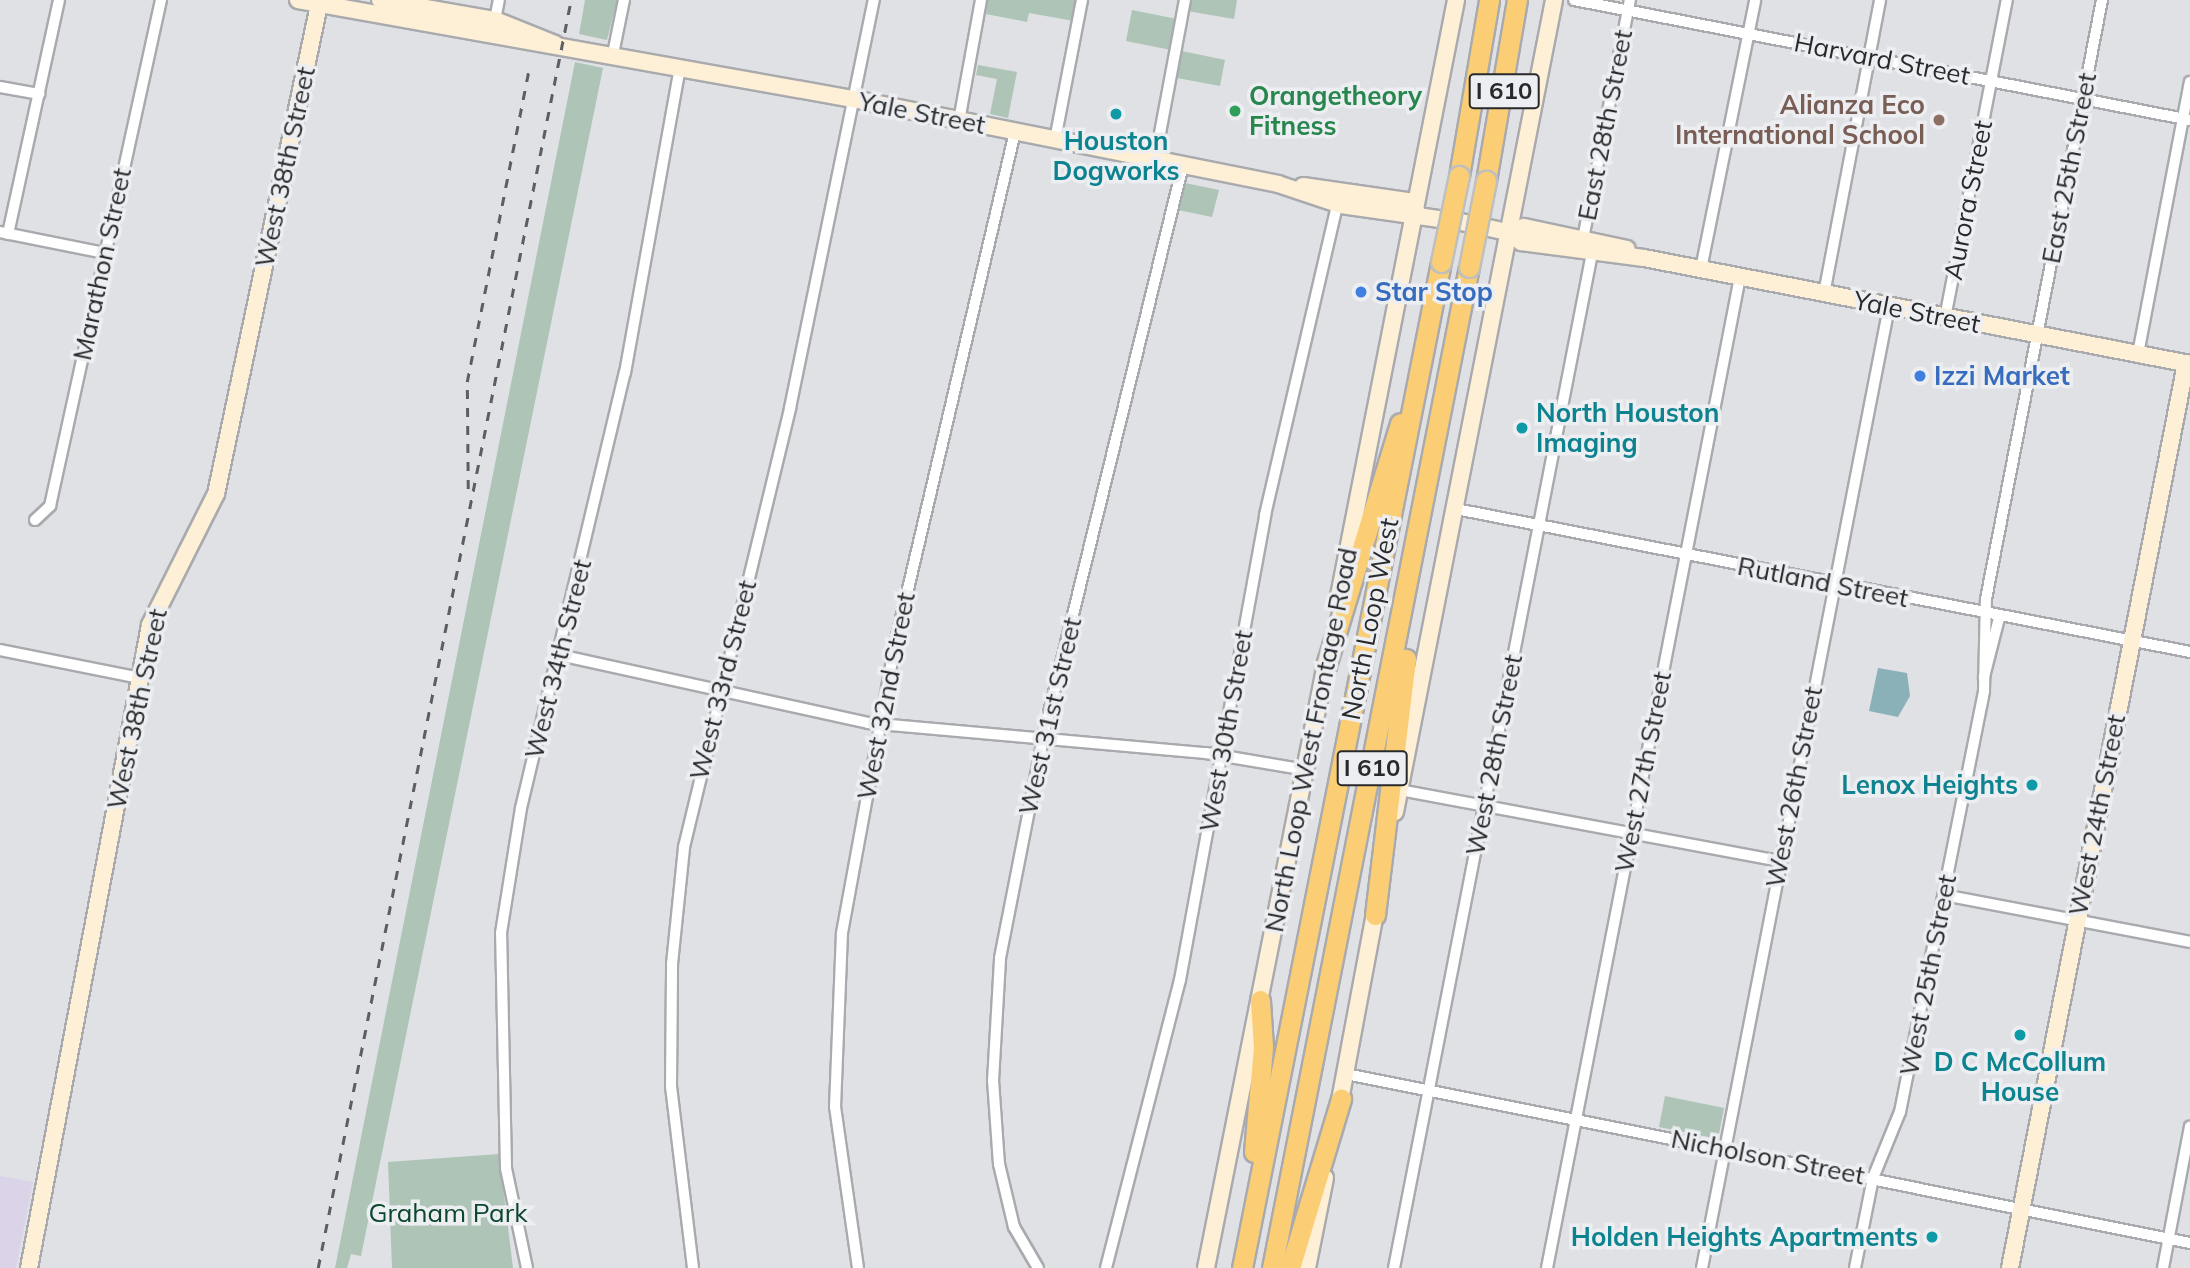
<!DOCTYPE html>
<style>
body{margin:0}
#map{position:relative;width:2190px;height:1268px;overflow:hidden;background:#e0e1e5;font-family:Mulish,sans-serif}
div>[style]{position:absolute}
.commercial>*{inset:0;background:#dbd3e8}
.green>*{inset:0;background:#adc4b6}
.water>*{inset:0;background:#8ab1b8}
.roads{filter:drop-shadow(2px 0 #a9aaae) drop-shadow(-2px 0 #a9aaae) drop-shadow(0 2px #a9aaae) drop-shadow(0 -2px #a9aaae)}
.street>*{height:10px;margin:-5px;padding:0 5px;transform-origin:5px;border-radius:5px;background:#fff}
.secondary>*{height:16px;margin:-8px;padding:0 8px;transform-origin:8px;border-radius:8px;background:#fef0d6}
.highway>*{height:19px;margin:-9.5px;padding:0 9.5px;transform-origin:9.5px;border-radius:9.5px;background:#fbce75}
.rail>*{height:2.5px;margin-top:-1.25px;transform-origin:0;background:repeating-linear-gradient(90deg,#5d5e60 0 9px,transparent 0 18px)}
.bridges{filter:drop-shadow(2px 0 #bebfbf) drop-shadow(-2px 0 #bebfbf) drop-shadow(0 2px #bebfbf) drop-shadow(0 -2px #bebfbf)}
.highway-bridge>*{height:19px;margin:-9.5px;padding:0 9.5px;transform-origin:9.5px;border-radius:9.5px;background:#fbce75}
.dots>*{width:19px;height:19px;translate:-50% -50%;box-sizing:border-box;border:4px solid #edeef2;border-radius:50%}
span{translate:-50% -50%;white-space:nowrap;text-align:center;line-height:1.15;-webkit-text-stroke:7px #edeef2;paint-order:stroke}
.shield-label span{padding:2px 5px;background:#edeef2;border:2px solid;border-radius:5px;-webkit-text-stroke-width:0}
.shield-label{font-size:24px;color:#28292a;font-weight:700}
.street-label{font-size:26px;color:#28292a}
.leisure-label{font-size:26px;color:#27864d;font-weight:700}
.left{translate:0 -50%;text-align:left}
.education-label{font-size:26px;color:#785e54;font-weight:700}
.right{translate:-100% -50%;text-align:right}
.culture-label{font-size:26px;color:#0d838f;font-weight:700}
.shop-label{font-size:26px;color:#366cbe;font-weight:700}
.park-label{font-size:26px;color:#0b462d}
</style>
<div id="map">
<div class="commercial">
<div style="clip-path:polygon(0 1176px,33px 1182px,16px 1268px,0 1268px)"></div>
</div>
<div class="green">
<div style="clip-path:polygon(585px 0,617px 0,607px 40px,579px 34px)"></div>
<div style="clip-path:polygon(988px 0,1078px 0,1074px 21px,1029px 13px,1027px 22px,986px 14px)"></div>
<div style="clip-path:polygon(1189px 0,1237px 0,1234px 19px,1187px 11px)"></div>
<div style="clip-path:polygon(1132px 10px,1177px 19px,1171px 50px,1126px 41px)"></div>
<div style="clip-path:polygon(1182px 51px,1225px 60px,1220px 86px,1177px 78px)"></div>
<div style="clip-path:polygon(575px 62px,603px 68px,361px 1256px,351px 1254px,347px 1268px,335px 1268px)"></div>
<div style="clip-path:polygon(978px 65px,1017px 72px,1008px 118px,990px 114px,997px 79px,976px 75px)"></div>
<div style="clip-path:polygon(1185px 183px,1219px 190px,1212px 217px,1178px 210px)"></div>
<div style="clip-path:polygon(1665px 1096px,1724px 1108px,1718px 1139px,1659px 1127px)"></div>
<div style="clip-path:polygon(499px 1154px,513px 1268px,392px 1268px,388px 1162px)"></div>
</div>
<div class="water">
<div style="clip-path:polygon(1878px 668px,1907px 673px,1910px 696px,1898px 717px,1869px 711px)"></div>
</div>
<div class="roads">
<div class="street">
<div style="left:1574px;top:0;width:628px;rotate:11.02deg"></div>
<div style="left:494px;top:25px;width:25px;rotate:-79deg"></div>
<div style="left:613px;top:54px;width:55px;rotate:-78.5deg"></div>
<div style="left:0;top:87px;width:40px;rotate:10deg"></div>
<div style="left:959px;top:121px;width:123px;rotate:-79.7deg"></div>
<div style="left:1055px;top:140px;width:143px;rotate:-79.1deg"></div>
<div style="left:1155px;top:160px;width:163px;rotate:-79.4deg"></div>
<div style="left:0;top:232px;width:106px;rotate:11.4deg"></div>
<div style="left:8px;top:234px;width:239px;rotate:-77.7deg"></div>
<div style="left:1582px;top:244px;width:249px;rotate:-78.9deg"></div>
<div style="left:1701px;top:269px;width:274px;rotate:-78.6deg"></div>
<div style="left:1824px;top:294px;width:299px;rotate:-79.2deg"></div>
<div style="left:1945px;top:318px;width:324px;rotate:-79deg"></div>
<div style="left:2138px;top:354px;width:277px;rotate:-79.2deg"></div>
<div style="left:1456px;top:509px;width:748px;rotate:11.02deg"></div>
<div style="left:35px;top:520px;width:21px;rotate:-43deg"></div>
<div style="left:50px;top:506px;width:518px;rotate:-77.63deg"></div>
<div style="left:0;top:650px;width:143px;rotate:11.3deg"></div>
<div style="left:559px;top:655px;width:316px;rotate:12.4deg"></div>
<div style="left:868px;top:723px;width:339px;rotate:5.1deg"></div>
<div style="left:1206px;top:753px;width:101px;rotate:9.6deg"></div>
<div style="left:1984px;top:677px;width:61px;rotate:-75.7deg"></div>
<div style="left:1400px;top:790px;width:386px;rotate:10.6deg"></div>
<div style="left:1944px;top:895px;width:250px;rotate:10.8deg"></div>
<div style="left:1346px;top:1074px;width:861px;rotate:11.32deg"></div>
<div style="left:527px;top:1268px;width:102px;rotate:-101.9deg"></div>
<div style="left:506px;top:1168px;width:235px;rotate:-91.2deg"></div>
<div style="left:501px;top:933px;width:127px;rotate:-80.9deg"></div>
<div style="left:521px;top:808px;width:447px;rotate:-76.6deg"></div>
<div style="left:625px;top:373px;width:310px;rotate:-79.8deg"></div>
<div style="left:693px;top:1268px;width:183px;rotate:-96.9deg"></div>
<div style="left:671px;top:1086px;width:122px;rotate:-89.5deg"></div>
<div style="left:672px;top:964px;width:118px;rotate:-84.1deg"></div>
<div style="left:684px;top:847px;width:452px;rotate:-76.4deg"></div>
<div style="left:790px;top:408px;width:417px;rotate:-78.4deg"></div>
<div style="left:858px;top:1268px;width:163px;rotate:-98.1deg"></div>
<div style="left:835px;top:1107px;width:174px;rotate:-87.7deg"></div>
<div style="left:842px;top:933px;width:289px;rotate:-79.6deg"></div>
<div style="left:894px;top:649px;width:531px;rotate:-76.83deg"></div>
<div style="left:1038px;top:1268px;width:48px;rotate:-120.3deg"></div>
<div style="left:1014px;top:1227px;width:65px;rotate:-103.4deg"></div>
<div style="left:999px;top:1164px;width:83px;rotate:-94.1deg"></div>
<div style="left:993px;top:1081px;width:123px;rotate:-86.7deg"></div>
<div style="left:1000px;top:958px;width:233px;rotate:-78.9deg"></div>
<div style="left:1045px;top:729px;width:581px;rotate:-76.25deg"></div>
<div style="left:1106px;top:1268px;width:297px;rotate:-75.6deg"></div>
<div style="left:1180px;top:980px;width:473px;rotate:-79.6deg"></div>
<div style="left:1265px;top:515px;width:326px;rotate:-76.9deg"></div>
<div style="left:1394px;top:1268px;width:1039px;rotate:-78.96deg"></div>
<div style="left:1547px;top:1268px;width:1010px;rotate:-78.98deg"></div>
<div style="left:1702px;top:1268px;width:979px;rotate:-78.99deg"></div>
<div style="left:1855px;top:1268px;width:92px;rotate:-78.7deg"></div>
<div style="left:1873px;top:1178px;width:71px;rotate:-67.8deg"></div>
<div style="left:1900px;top:1112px;width:429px;rotate:-78.7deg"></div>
<div style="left:1984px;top:691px;width:92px;rotate:-88.8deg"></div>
<div style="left:1986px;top:599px;width:610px;rotate:-79.04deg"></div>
<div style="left:2163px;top:1268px;width:144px;rotate:-79.2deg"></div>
</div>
<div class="secondary">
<div style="left:298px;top:0;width:564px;rotate:10.11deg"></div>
<div style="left:853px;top:99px;width:433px;rotate:11.3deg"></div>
<div style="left:1278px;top:184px;width:66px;rotate:18.4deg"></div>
<div style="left:1341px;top:205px;width:121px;rotate:8.1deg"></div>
<div style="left:1461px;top:222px;width:52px;rotate:12.2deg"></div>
<div style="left:1512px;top:233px;width:13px;rotate:45deg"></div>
<div style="left:1521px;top:242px;width:124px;rotate:7.4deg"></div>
<div style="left:1644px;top:258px;width:556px;rotate:10.99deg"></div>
<div style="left:380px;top:0;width:117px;rotate:9.9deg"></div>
<div style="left:495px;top:20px;width:65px;rotate:21.8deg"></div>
<div style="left:1303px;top:186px;width:105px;rotate:8.2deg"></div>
<div style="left:1407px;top:201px;width:15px;rotate:48deg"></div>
<div style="left:1512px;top:233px;width:13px;rotate:-27deg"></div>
<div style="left:1524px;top:227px;width:105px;rotate:12.1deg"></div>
<div style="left:1339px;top:596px;width:607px;rotate:-78.89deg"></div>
<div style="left:1395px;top:812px;width:827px;rotate:-78.92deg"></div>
<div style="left:1338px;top:1111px;width:212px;rotate:-79.4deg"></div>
<div style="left:29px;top:1268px;width:654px;rotate:-79.34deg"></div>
<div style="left:150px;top:625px;width:147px;rotate:-63.3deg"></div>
<div style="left:216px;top:494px;width:505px;rotate:-78.11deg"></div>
<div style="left:1206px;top:1268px;width:621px;rotate:-78.76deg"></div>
<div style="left:1307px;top:1268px;width:92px;rotate:-78.7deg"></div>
<div style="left:2010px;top:1268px;width:922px;rotate:-78.99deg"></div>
</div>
<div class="highway">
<div style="left:1459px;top:176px;width:179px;rotate:-80.3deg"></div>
<div style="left:1486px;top:181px;width:184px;rotate:-80.3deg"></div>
<div style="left:1325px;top:669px;width:257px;rotate:-73deg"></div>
<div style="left:1375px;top:915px;width:258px;rotate:-83.1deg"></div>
<div style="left:1254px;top:1152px;width:105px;rotate:-85.1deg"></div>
<div style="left:1263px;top:1047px;width:47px;rotate:-93.7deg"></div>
<div style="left:1242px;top:1268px;width:1025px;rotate:-78.81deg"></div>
<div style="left:1272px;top:1268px;width:1020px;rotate:-78.87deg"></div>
<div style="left:1290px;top:1268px;width:177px;rotate:-73.2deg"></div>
</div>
</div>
<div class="rail">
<div style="left:468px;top:489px;width:107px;rotate:-90.5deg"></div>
<div style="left:467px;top:382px;width:323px;rotate:-78.8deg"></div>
<div style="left:318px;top:1268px;width:1293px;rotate:-78.72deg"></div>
</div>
<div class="bridges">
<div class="highway-bridge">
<div style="left:1441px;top:262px;width:88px;rotate:-78.2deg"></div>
<div style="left:1469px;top:267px;width:88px;rotate:-78.8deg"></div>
</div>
</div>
<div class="dots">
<div style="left:1235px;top:111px;background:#2e9e5b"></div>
<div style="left:1116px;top:114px;background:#0f9aa8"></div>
<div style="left:1939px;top:120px;background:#8d6e63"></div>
<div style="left:1361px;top:292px;background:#3f7fe0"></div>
<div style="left:1920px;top:376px;background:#3f7fe0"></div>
<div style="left:1522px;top:428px;background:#0f9aa8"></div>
<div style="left:2032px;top:785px;background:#0f9aa8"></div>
<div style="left:2020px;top:1035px;background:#0f9aa8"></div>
<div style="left:1932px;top:1237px;background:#0f9aa8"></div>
</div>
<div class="shield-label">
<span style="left:1504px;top:91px">I 610</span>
<span style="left:1372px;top:768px">I 610</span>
</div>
<div class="street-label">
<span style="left:1882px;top:59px;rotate:11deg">Harvard Street</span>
<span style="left:922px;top:113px;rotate:11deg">Yale Street</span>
<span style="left:1605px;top:125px;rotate:-79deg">East 28th Street</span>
<span style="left:285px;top:167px;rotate:-78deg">West 38th Street</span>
<span style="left:2069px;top:168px;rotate:-79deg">East 25th Street</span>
<span style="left:1968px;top:200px;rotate:-79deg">Aurora Street</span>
<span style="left:102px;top:264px;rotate:-78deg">Marathon Street</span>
<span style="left:1917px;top:312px;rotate:11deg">Yale Street</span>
<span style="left:1823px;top:582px;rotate:11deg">Rutland Street</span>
<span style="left:1370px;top:619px;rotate:-79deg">North Loop West</span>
<span style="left:558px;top:659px;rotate:-76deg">West 34th Street</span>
<span style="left:723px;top:680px;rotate:-76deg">West 33rd Street</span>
<span style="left:886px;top:696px;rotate:-79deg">West 32nd Street</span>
<span style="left:137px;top:709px;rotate:-78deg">West 38th Street</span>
<span style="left:1050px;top:716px;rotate:-77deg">West 31st Street</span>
<span style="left:1226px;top:731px;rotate:-80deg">West 30th Street</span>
<span style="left:1311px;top:740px;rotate:-79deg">North Loop West Frontage Road</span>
<span style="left:1494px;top:755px;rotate:-79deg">West 28th Street</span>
<span style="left:1643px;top:772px;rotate:-79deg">West 27th Street</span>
<span style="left:1794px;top:787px;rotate:-79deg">West 26th Street</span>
<span style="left:2097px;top:815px;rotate:-79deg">West 24th Street</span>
<span style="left:1928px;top:975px;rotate:-79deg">West 25th Street</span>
<span style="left:1768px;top:1157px;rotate:11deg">Nicholson Street</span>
</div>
<div class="leisure-label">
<span class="left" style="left:1249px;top:111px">Orangetheory<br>Fitness</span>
</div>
<div class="education-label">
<span class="right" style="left:1925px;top:120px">Alianza Eco<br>International School</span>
</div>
<div class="culture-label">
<span style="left:1116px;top:156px">Houston<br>Dogworks</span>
<span class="left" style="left:1536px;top:428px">North Houston<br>Imaging</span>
<span class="right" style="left:2018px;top:785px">Lenox Heights</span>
<span style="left:2020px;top:1077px">D C McCollum<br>House</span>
<span class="right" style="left:1918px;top:1237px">Holden Heights Apartments</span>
</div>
<div class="shop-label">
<span class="left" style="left:1375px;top:292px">Star Stop</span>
<span class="left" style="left:1934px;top:376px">Izzi Market</span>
</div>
<div class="park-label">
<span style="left:448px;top:1213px">Graham Park</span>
</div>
</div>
